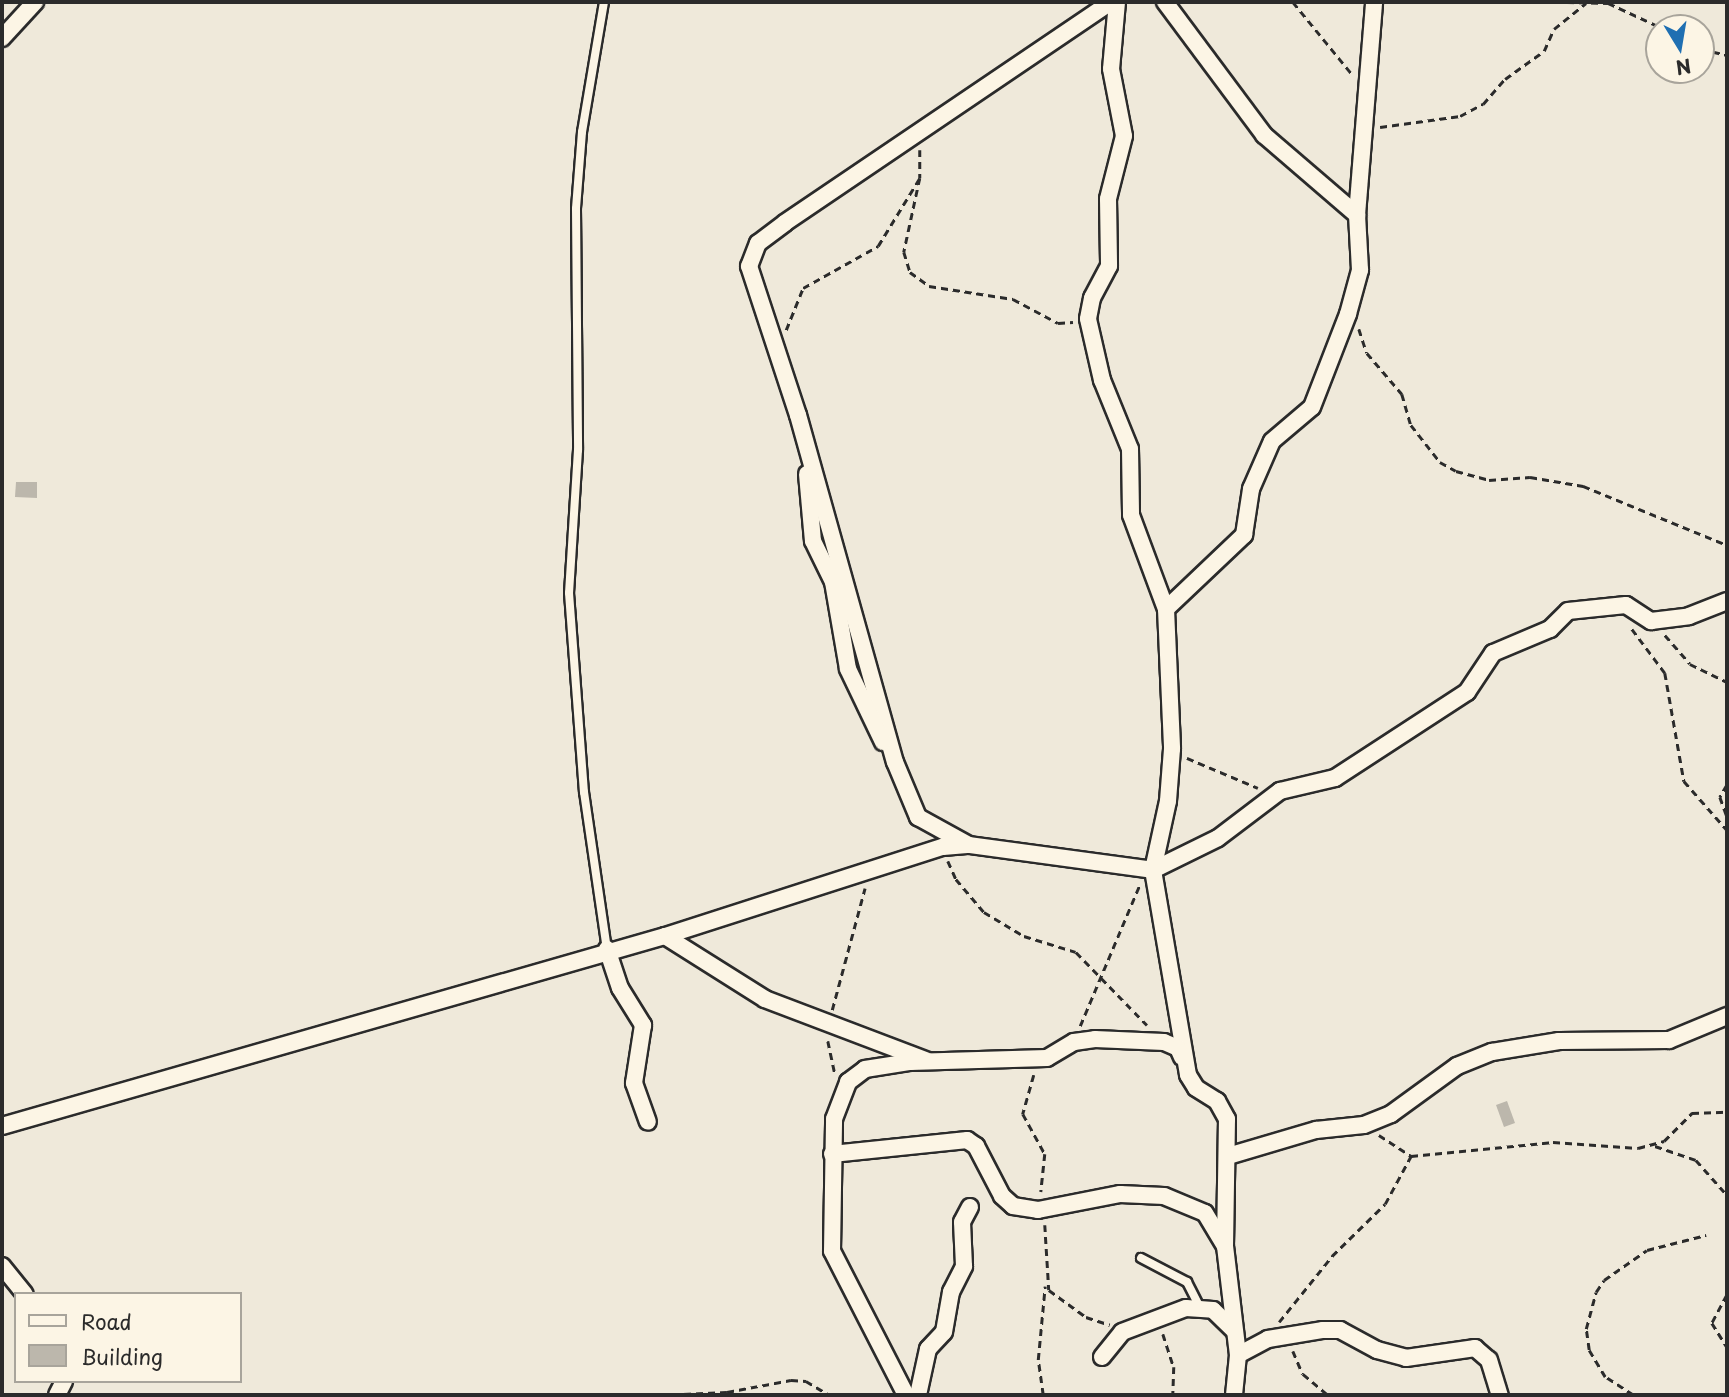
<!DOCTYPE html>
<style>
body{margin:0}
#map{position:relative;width:1729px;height:1397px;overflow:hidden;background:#efe9da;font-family:"Playpen Sans",sans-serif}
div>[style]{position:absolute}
.building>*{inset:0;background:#bcb7ac}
.path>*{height:2.5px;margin-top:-1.25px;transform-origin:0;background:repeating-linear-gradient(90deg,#2b2b2b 0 7px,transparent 0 12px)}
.roads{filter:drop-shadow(2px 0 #2b2b2b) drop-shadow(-2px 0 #2b2b2b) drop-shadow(0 2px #2b2b2b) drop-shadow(0 -2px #2b2b2b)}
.service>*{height:8px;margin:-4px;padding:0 4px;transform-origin:4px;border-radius:4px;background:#fcf5e5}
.minor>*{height:16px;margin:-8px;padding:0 8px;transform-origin:8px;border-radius:8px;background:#fcf5e5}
span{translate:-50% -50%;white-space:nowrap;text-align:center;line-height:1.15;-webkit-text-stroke:7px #fcf5e5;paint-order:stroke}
.frame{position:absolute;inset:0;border:4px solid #2b2b2b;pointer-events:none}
.legend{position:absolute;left:14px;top:1292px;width:228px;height:91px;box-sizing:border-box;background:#fcf5e5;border:2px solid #a8a49b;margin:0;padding:9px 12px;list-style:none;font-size:21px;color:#2b2b2b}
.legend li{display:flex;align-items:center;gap:14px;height:35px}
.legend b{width:35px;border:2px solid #a8a49b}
.north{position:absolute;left:1645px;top:14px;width:70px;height:70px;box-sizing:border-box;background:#fcf5e5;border:2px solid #a8a49b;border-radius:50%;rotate:169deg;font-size:19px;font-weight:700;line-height:28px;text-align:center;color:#2b2b2b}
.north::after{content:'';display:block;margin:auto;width:24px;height:32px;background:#1f6fb2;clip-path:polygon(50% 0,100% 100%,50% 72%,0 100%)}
</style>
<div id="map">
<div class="building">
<div style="clip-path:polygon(16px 482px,37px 482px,37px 498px,15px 497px)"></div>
<div style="clip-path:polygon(1507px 1101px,1515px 1123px,1504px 1127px,1496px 1105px)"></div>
</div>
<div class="path">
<div style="left:1293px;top:2px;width:93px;rotate:50.7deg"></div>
<div style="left:1567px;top:2px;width:41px;rotate:1.4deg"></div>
<div style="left:1608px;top:3px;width:60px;rotate:24.8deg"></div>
<div style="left:1701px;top:49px;width:27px;rotate:13deg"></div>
<div style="left:1380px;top:127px;width:81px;rotate:-7.8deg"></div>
<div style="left:1460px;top:116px;width:26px;rotate:-28deg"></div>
<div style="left:1483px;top:104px;width:33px;rotate:-49deg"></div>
<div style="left:1505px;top:79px;width:48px;rotate:-35.7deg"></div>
<div style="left:1544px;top:51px;width:24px;rotate:-66deg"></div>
<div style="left:1554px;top:29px;width:41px;rotate:-39.1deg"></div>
<div style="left:920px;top:150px;width:28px;rotate:90deg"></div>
<div style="left:920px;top:178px;width:76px;rotate:102.2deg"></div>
<div style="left:904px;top:252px;width:21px;rotate:73deg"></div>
<div style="left:910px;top:272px;width:24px;rotate:36deg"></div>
<div style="left:929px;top:286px;width:85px;rotate:8.8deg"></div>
<div style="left:1013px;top:299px;width:51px;rotate:28.1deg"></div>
<div style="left:1058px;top:323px;width:15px;rotate:-4deg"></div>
<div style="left:1359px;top:329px;width:25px;rotate:72deg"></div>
<div style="left:1367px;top:353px;width:54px;rotate:49.5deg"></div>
<div style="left:1402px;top:394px;width:32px;rotate:74deg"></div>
<div style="left:1411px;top:425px;width:47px;rotate:51.9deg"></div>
<div style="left:1440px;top:462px;width:18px;rotate:29deg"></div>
<div style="left:1456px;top:471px;width:34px;rotate:15deg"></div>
<div style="left:1489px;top:480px;width:41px;rotate:-4.2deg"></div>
<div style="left:1530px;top:477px;width:54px;rotate:9.6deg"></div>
<div style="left:1583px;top:486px;width:156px;rotate:22.3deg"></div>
<div style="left:786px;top:330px;width:45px;rotate:-68deg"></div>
<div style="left:803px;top:288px;width:86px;rotate:-29.2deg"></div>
<div style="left:878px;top:246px;width:79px;rotate:-58.5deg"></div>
<div style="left:1632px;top:629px;width:55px;rotate:53.1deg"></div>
<div style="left:1665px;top:673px;width:110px;rotate:80deg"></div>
<div style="left:1684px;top:781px;width:65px;rotate:48.7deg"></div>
<div style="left:1665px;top:635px;width:38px;rotate:49deg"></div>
<div style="left:1690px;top:664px;width:41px;rotate:25.9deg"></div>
<div style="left:1187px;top:758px;width:77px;rotate:22.9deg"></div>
<div style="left:1727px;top:785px;width:14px;rotate:120deg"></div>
<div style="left:1720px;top:797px;width:20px;rotate:70deg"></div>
<div style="left:948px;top:861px;width:20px;rotate:66deg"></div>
<div style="left:956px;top:879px;width:43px;rotate:49.7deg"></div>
<div style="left:984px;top:912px;width:47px;rotate:31deg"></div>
<div style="left:1024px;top:936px;width:54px;rotate:17.1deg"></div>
<div style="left:1076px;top:952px;width:102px;rotate:45.8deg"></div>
<div style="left:832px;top:1010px;width:126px;rotate:-74.9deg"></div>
<div style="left:1080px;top:1026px;width:154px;rotate:-67.1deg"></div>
<div style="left:828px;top:1041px;width:35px;rotate:78deg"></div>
<div style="left:1034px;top:1075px;width:41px;rotate:105.8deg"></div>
<div style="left:1023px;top:1114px;width:46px;rotate:61.2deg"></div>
<div style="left:1045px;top:1154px;width:38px;rotate:96deg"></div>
<div style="left:1379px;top:1135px;width:38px;rotate:33deg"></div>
<div style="left:1411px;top:1156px;width:143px;rotate:-5.6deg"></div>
<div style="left:1553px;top:1142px;width:85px;rotate:4deg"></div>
<div style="left:1638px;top:1148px;width:27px;rotate:-15deg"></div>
<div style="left:1664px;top:1141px;width:40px;rotate:-45deg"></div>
<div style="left:1692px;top:1113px;width:35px;rotate:-2deg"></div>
<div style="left:1655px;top:1146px;width:43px;rotate:18.9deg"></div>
<div style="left:1696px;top:1160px;width:47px;rotate:48.5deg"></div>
<div style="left:1045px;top:1225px;width:65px;rotate:86.5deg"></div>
<div style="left:1049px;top:1290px;width:46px;rotate:36.1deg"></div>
<div style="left:1086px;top:1317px;width:25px;rotate:18deg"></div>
<div style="left:1727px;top:1295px;width:32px;rotate:118deg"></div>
<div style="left:1712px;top:1323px;width:28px;rotate:58deg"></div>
<div style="left:1279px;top:1322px;width:85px;rotate:-51.2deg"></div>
<div style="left:1332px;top:1256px;width:74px;rotate:-44.5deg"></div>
<div style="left:1385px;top:1204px;width:55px;rotate:-61.6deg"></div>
<div style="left:1163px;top:1334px;width:35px;rotate:72deg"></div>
<div style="left:1174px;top:1367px;width:28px;rotate:92deg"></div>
<div style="left:1293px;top:1351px;width:25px;rotate:67deg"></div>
<div style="left:1303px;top:1374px;width:33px;rotate:40deg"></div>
<div style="left:660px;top:1395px;width:67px;rotate:-2.6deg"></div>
<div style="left:727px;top:1392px;width:65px;rotate:-10.6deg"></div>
<div style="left:791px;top:1380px;width:15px;rotate:4deg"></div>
<div style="left:806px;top:1381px;width:27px;rotate:31deg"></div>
<div style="left:1043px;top:1395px;width:35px;rotate:-98deg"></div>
<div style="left:1038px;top:1360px;width:74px;rotate:-84.6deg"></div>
<div style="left:1633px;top:1395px;width:33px;rotate:-147deg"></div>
<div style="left:1605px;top:1377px;width:31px;rotate:-121deg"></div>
<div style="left:1589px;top:1350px;width:21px;rotate:-98deg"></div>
<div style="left:1586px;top:1329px;width:38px;rotate:-75deg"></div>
<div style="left:1596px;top:1292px;width:14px;rotate:-56deg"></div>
<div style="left:1604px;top:1280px;width:52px;rotate:-34.9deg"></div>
<div style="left:1647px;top:1250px;width:61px;rotate:-14.3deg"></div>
</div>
<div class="roads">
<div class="service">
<div style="left:604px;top:2px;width:132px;rotate:99.6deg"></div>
<div style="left:582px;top:132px;width:77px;rotate:94.5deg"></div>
<div style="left:576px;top:209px;width:241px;rotate:89.5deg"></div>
<div style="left:578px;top:450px;width:143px;rotate:93.6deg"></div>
<div style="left:569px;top:593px;width:200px;rotate:85.7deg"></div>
<div style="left:584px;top:792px;width:159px;rotate:81.7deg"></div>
<div style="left:1141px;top:1258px;width:52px;rotate:27.6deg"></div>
<div style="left:1187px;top:1282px;width:28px;rotate:63deg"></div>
</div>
<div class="minor">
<div style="left:1111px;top:2px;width:394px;rotate:145.9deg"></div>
<div style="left:785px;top:223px;width:34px;rotate:143deg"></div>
<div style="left:758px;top:243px;width:25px;rotate:111deg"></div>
<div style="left:749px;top:266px;width:157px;rotate:71.8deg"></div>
<div style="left:798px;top:415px;width:360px;rotate:74.4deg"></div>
<div style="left:895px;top:762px;width:60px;rotate:67.3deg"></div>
<div style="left:918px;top:817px;width:58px;rotate:28.8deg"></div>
<div style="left:969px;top:845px;width:186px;rotate:7.7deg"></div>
<div style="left:1153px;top:870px;width:208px;rotate:80.3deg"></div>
<div style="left:1188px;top:1075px;width:15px;rotate:58deg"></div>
<div style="left:1196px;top:1088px;width:25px;rotate:32deg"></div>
<div style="left:1217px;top:1101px;width:21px;rotate:61deg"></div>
<div style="left:1227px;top:1119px;width:127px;rotate:90.9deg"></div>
<div style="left:1225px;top:1246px;width:110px;rotate:83.2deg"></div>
<div style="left:1238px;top:1355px;width:40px;rotate:95.7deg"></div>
<div style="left:1117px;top:2px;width:67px;rotate:95.1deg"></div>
<div style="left:1111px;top:69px;width:68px;rotate:79deg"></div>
<div style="left:1124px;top:136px;width:65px;rotate:104.3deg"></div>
<div style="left:1108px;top:199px;width:67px;rotate:89.1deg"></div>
<div style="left:1109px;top:266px;width:36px;rotate:118deg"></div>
<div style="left:1092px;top:298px;width:21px;rotate:101deg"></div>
<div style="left:1088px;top:319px;width:63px;rotate:77.1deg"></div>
<div style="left:1102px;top:380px;width:74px;rotate:67.9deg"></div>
<div style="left:1130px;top:449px;width:66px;rotate:89.1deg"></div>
<div style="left:1131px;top:515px;width:100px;rotate:69.6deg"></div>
<div style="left:1166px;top:609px;width:140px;rotate:87.5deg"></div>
<div style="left:1172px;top:749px;width:52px;rotate:94.4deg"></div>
<div style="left:1168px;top:801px;width:71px;rotate:102.3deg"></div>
<div style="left:1165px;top:2px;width:166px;rotate:53.3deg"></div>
<div style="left:1264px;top:135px;width:123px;rotate:40.7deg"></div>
<div style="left:2px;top:38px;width:49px;rotate:-47.5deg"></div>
<div style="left:807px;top:474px;width:67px;rotate:84.9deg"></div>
<div style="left:813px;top:541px;width:46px;rotate:64deg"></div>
<div style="left:833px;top:582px;width:88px;rotate:80.2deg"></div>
<div style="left:848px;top:669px;width:81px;rotate:64.4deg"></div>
<div style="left:1166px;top:609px;width:108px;rotate:-43.5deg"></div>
<div style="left:1244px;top:535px;width:47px;rotate:-81.3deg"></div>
<div style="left:1251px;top:489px;width:52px;rotate:-66.4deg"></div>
<div style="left:1272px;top:441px;width:52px;rotate:-40.4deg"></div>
<div style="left:1312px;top:407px;width:100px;rotate:-68.8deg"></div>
<div style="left:1348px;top:314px;width:46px;rotate:-74.7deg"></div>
<div style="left:1360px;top:270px;width:55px;rotate:-93.1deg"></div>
<div style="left:1357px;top:215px;width:214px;rotate:-85.4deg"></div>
<div style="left:1153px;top:870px;width:72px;rotate:-26.2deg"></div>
<div style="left:1218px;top:838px;width:78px;rotate:-37.2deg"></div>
<div style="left:1280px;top:791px;width:57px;rotate:-13.3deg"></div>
<div style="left:1335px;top:778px;width:158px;rotate:-33.1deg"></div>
<div style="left:1467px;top:692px;width:47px;rotate:-56.3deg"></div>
<div style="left:1493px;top:653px;width:62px;rotate:-22.8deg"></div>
<div style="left:1550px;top:629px;width:25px;rotate:-45deg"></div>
<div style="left:1568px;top:611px;width:58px;rotate:-5.9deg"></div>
<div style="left:1626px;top:605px;width:30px;rotate:33deg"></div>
<div style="left:1651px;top:621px;width:38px;rotate:-7deg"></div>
<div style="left:1689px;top:616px;width:41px;rotate:-21.5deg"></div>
<div style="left:665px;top:936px;width:118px;rotate:32.2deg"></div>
<div style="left:765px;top:999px;width:172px;rotate:20.8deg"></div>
<div style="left:607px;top:949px;width:41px;rotate:71.6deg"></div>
<div style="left:620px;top:988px;width:44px;rotate:58.1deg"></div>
<div style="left:643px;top:1025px;width:59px;rotate:98.8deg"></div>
<div style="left:634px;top:1083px;width:41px;rotate:70.3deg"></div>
<div style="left:2px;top:1126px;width:690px;rotate:-15.99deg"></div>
<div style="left:665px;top:936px;width:292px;rotate:-17.8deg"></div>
<div style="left:943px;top:847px;width:24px;rotate:-5deg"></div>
<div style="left:832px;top:1154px;width:136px;rotate:-5.9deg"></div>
<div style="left:967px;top:1140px;width:11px;rotate:34deg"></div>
<div style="left:976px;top:1146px;width:56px;rotate:62.5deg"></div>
<div style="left:1002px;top:1196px;width:15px;rotate:42deg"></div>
<div style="left:1013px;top:1206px;width:25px;rotate:9deg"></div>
<div style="left:1038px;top:1210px;width:84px;rotate:-11deg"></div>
<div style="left:1120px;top:1194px;width:44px;rotate:2.6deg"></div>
<div style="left:1164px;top:1196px;width:44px;rotate:22.5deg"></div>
<div style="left:1205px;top:1213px;width:39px;rotate:59deg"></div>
<div style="left:1228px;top:1156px;width:92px;rotate:-16.5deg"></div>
<div style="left:1316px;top:1130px;width:48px;rotate:-5.9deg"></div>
<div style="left:1364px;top:1125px;width:29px;rotate:-22deg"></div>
<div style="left:1391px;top:1114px;width:82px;rotate:-36deg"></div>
<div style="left:1457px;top:1066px;width:38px;rotate:-22deg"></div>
<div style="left:1492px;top:1052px;width:68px;rotate:-9.3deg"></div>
<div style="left:1559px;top:1041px;width:110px;rotate:-0.5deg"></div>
<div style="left:1669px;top:1040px;width:63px;rotate:-22.5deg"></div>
<div style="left:2px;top:1266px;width:36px;rotate:51deg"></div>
<div style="left:1238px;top:1355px;width:34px;rotate:-28deg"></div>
<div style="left:1268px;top:1339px;width:56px;rotate:-9.3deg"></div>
<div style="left:1323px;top:1330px;width:17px"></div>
<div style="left:1340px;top:1330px;width:42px;rotate:28.4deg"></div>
<div style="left:1377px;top:1350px;width:30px;rotate:15deg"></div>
<div style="left:1406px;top:1358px;width:70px;rotate:-8.2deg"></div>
<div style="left:1475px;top:1348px;width:18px;rotate:41deg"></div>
<div style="left:1489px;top:1360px;width:37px;rotate:73deg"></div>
<div style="left:1102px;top:1357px;width:32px;rotate:-51deg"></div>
<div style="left:1122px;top:1332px;width:68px;rotate:-20.6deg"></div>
<div style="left:1186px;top:1308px;width:27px;rotate:4deg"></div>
<div style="left:1213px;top:1310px;width:29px;rotate:44deg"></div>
<div style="left:57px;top:1395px;width:16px;rotate:-63deg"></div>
<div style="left:906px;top:1395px;width:162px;rotate:-117.2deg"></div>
<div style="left:832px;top:1251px;width:132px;rotate:-89.1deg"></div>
<div style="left:834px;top:1119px;width:40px;rotate:-69deg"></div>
<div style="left:848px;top:1082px;width:21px;rotate:-37deg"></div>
<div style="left:865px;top:1069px;width:46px;rotate:-8.8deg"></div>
<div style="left:910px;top:1062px;width:137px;rotate:-1.7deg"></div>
<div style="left:1047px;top:1058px;width:31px;rotate:-31deg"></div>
<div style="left:1074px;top:1042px;width:21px;rotate:-8deg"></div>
<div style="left:1095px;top:1039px;width:69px;rotate:2.5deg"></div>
<div style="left:1164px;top:1042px;width:15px;rotate:23deg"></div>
<div style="left:1178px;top:1048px;width:10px;rotate:66deg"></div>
<div style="left:918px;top:1395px;width:47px;rotate:-77.7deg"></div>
<div style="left:928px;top:1349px;width:23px;rotate:-47deg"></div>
<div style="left:944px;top:1332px;width:41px;rotate:-80.1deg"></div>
<div style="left:951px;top:1292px;width:29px;rotate:-63deg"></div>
<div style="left:964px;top:1266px;width:44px;rotate:-92.6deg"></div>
<div style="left:962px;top:1222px;width:17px;rotate:-62deg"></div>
</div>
</div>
<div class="frame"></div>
<ul class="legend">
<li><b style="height:9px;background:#fcf5e5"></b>Road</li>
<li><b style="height:19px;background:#bcb7ac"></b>Building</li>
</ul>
<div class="north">N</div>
</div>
